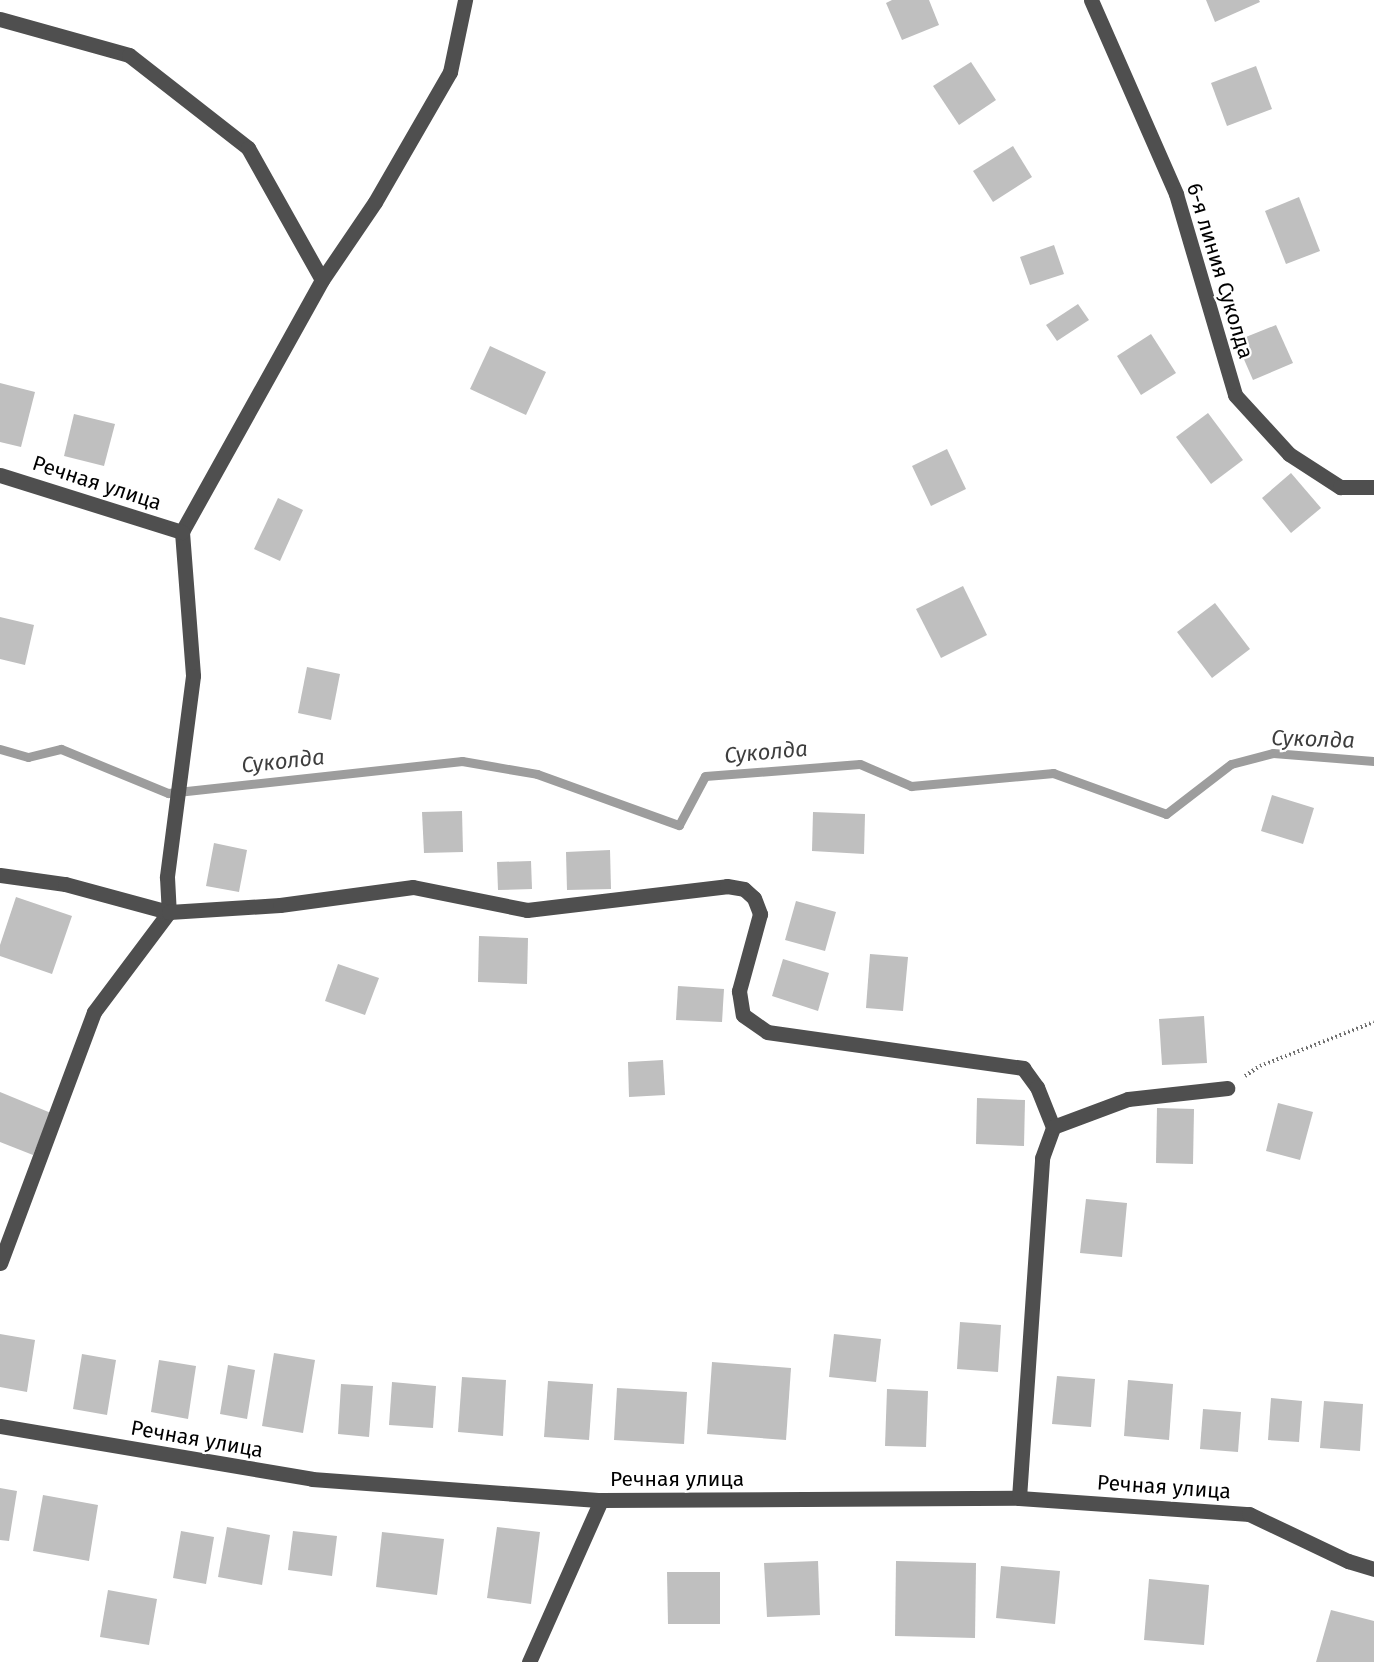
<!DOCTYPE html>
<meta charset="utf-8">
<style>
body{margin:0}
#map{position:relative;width:1374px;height:1662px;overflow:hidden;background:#fff;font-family:"Fira Sans",sans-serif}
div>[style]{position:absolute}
.stream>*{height:9px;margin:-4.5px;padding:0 4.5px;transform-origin:4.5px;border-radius:4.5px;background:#9d9d9d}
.building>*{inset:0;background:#bfbfbf}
.path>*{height:4px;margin-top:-2px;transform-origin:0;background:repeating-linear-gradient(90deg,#717171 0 1.5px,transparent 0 4.5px)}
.minor>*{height:15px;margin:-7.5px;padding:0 7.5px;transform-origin:7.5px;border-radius:7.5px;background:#4f4f4f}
span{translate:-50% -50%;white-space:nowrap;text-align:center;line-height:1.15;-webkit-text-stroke:4.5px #fff;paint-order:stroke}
.street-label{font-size:21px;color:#000}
.water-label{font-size:22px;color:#3e3e3e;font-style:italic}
</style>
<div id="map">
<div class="stream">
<div style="left:0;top:749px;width:29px;rotate:16deg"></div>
<div style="left:28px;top:757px;width:34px;rotate:-14deg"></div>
<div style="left:61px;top:749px;width:116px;rotate:22.4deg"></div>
<div style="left:168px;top:793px;width:296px;rotate:-6.2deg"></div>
<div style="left:462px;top:761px;width:76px;rotate:9.8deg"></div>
<div style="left:537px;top:774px;width:151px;rotate:19.8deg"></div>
<div style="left:679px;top:825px;width:55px;rotate:-62deg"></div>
<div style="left:705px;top:776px;width:155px;rotate:-4.4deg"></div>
<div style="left:860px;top:764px;width:56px;rotate:23.3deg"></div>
<div style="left:911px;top:786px;width:143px;rotate:-5.2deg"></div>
<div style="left:1053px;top:773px;width:120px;rotate:19.9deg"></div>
<div style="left:1166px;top:814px;width:82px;rotate:-37.6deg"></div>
<div style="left:1231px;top:764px;width:43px;rotate:-14.7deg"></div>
<div style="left:1273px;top:753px;width:101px;rotate:4.5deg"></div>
</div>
<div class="building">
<div style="clip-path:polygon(892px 0,929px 0,939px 25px,902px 40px,886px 3px)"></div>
<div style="clip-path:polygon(1206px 0,1259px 0,1260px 2px,1215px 22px)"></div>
<div style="clip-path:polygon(971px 62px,996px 100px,959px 125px,933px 86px)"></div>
<div style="clip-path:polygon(1256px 66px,1272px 109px,1227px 126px,1211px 83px)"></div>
<div style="clip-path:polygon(1013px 146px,1032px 177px,993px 202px,973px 171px)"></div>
<div style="clip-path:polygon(1299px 197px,1320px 251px,1286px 264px,1265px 211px)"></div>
<div style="clip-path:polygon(1054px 245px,1064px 274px,1030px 285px,1020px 257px)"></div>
<div style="clip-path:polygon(1078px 304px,1089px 320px,1057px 341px,1046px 325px)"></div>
<div style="clip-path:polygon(1276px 325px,1293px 363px,1253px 380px,1236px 341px)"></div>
<div style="clip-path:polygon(1151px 334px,1176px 373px,1141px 395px,1117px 356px)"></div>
<div style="clip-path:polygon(490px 346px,546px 372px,526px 415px,470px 389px)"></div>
<div style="clip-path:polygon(0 383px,35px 392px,21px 447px,0 442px)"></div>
<div style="clip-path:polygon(1208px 413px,1243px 460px,1211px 484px,1176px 437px)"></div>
<div style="clip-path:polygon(74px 414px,115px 424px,104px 466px,64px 456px)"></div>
<div style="clip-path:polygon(947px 449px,966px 489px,931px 506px,912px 466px)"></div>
<div style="clip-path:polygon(1291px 473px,1321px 508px,1291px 533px,1262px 498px)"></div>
<div style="clip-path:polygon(278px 498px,303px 510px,280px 561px,254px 549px)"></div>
<div style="clip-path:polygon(963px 586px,987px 635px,941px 658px,916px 609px)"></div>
<div style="clip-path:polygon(1215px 603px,1250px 649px,1212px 678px,1177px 632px)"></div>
<div style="clip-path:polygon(0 617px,34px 625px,25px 665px,0 659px)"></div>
<div style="clip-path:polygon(307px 667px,340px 674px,331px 720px,298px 713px)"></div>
<div style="clip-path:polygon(1272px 795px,1314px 808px,1303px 844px,1261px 831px)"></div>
<div style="clip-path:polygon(462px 811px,463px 852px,424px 853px,422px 812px)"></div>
<div style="clip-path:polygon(813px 812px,865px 814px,864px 854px,812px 851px)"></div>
<div style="clip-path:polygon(214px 843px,247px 850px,239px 892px,206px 886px)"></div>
<div style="clip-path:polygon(610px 850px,611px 889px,567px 890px,566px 852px)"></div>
<div style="clip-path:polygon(531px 861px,532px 889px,498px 890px,497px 862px)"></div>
<div style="clip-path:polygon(16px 897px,72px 916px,52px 974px,0 956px,0 945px)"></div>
<div style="clip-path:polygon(796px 901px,836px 912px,825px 951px,785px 940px)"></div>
<div style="clip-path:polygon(479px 936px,528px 938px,527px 984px,478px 982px)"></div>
<div style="clip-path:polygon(870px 954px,908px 957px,903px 1011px,866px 1008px)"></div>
<div style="clip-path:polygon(783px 959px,829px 973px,818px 1011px,772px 996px)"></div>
<div style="clip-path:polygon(338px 964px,379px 978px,365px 1015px,325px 1001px)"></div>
<div style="clip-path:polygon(678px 986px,724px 989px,722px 1022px,676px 1020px)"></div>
<div style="clip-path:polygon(1204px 1016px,1207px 1063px,1162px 1065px,1159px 1019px)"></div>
<div style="clip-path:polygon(663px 1060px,665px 1095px,629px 1097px,628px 1062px)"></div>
<div style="clip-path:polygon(0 1092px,51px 1113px,33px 1155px,0 1142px)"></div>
<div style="clip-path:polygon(977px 1098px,1025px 1100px,1024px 1146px,976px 1144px)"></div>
<div style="clip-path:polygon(1278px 1103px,1313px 1112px,1300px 1160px,1266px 1151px)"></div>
<div style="clip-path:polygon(1157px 1108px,1194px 1109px,1193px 1164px,1156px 1163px)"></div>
<div style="clip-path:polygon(1086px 1199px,1127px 1203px,1122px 1257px,1080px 1253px)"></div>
<div style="clip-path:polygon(960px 1322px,1001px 1325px,998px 1372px,957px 1369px)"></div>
<div style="clip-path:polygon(0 1334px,35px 1340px,27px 1392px,0 1387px)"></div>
<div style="clip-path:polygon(834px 1334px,881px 1339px,876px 1382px,829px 1377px)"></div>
<div style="clip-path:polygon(274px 1353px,315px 1360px,303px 1433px,262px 1426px)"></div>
<div style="clip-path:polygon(82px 1354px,116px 1360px,107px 1415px,73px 1409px)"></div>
<div style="clip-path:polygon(159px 1360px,196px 1366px,188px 1419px,151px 1412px)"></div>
<div style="clip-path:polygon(712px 1362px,791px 1368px,786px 1440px,707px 1434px)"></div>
<div style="clip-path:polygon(228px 1365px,255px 1370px,247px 1419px,220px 1414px)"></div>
<div style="clip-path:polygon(1057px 1376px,1095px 1379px,1091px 1427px,1052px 1424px)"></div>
<div style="clip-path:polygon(462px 1377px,506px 1380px,503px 1436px,458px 1432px)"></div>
<div style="clip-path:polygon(1128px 1380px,1173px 1384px,1169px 1440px,1124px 1436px)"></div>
<div style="clip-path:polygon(548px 1381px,593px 1384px,589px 1440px,544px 1437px)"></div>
<div style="clip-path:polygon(392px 1382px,436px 1386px,433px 1428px,389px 1425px)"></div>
<div style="clip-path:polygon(341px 1384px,373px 1386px,369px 1437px,338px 1434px)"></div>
<div style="clip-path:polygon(617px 1388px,687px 1392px,684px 1444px,614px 1440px)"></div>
<div style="clip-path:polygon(887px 1389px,928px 1391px,926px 1447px,885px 1446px)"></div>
<div style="clip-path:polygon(1271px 1398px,1302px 1401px,1299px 1442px,1268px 1440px)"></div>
<div style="clip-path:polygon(1324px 1401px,1363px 1404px,1360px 1451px,1320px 1448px)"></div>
<div style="clip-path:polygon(1203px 1409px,1241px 1412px,1238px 1452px,1200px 1449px)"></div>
<div style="clip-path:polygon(0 1488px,17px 1491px,9px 1541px,0 1540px)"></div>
<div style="clip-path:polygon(43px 1495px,98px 1505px,89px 1561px,33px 1551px)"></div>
<div style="clip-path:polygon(227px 1527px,270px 1535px,262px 1585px,218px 1577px)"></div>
<div style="clip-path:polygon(497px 1527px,540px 1532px,531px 1604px,487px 1598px)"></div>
<div style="clip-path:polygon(181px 1531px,214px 1537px,206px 1584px,173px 1578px)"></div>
<div style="clip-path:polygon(293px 1531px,337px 1536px,332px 1576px,288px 1570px)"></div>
<div style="clip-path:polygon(382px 1532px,444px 1539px,437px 1595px,376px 1587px)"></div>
<div style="clip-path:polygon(818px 1561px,820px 1615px,767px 1617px,764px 1563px)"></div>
<div style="clip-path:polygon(896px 1561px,976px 1563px,975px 1638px,895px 1636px)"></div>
<div style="clip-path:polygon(1001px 1566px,1060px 1571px,1055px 1624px,996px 1618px)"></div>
<div style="clip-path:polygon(667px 1572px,720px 1572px,720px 1624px,668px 1624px)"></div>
<div style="clip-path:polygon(1149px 1579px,1209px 1585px,1204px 1645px,1144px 1640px)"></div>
<div style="clip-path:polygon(108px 1590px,157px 1599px,149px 1645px,100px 1637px)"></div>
<div style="clip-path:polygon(1331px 1610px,1374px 1621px,1374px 1662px,1316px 1662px)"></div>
</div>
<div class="path">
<div style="left:1245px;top:1076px;width:18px;rotate:-34deg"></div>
<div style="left:1260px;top:1066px;width:122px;rotate:-21.1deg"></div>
</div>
<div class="minor">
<div style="left:1091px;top:0;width:212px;rotate:66.3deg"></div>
<div style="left:1176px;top:194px;width:209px;rotate:73.6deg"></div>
<div style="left:1235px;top:395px;width:80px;rotate:47.5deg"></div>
<div style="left:1289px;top:454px;width:61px;rotate:32.9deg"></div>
<div style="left:1340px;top:487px;width:34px"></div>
<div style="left:0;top:19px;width:134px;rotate:15.6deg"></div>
<div style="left:129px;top:55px;width:151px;rotate:38deg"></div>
<div style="left:248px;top:148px;width:151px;rotate:60.7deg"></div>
<div style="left:322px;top:280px;width:288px;rotate:119.1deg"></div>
<div style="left:182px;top:532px;width:144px;rotate:85.6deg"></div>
<div style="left:193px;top:676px;width:203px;rotate:97.4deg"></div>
<div style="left:167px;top:877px;width:35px;rotate:87deg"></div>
<div style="left:169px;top:912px;width:125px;rotate:126.9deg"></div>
<div style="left:94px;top:1012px;width:268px;rotate:110.5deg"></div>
<div style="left:322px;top:280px;width:94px;rotate:-55.8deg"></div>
<div style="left:375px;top:202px;width:150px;rotate:-60deg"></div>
<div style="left:450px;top:72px;width:74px;rotate:-78.2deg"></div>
<div style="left:0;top:475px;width:191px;rotate:17.4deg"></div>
<div style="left:0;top:875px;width:66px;rotate:7.9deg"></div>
<div style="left:65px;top:884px;width:108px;rotate:15.1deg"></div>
<div style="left:169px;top:912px;width:111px;rotate:-3.6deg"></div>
<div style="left:280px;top:905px;width:134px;rotate:-7.7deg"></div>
<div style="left:413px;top:887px;width:116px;rotate:11.4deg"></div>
<div style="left:527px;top:910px;width:201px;rotate:-6.8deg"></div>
<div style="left:727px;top:886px;width:17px;rotate:10deg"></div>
<div style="left:744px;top:889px;width:13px;rotate:42deg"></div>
<div style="left:754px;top:898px;width:17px;rotate:69deg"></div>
<div style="left:760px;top:914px;width:80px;rotate:105.3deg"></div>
<div style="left:739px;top:991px;width:24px;rotate:81deg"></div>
<div style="left:743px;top:1015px;width:29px;rotate:35deg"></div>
<div style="left:767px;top:1032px;width:259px;rotate:8deg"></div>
<div style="left:1023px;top:1068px;width:24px;rotate:54deg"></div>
<div style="left:1037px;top:1087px;width:43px;rotate:68.2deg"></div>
<div style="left:0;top:1426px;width:316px;rotate:9.6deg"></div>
<div style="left:312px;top:1479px;width:290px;rotate:4.2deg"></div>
<div style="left:601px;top:1500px;width:418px;rotate:-0.3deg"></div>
<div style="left:1019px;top:1498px;width:231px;rotate:4deg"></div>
<div style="left:1249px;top:1514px;width:110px;rotate:25.4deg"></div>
<div style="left:1348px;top:1561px;width:27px;rotate:17deg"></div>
<div style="left:1019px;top:1498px;width:341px;rotate:-86.1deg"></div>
<div style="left:1042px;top:1158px;width:33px;rotate:-70deg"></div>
<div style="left:1053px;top:1127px;width:80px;rotate:-20.5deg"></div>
<div style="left:1128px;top:1099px;width:100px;rotate:-6.3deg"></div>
<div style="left:529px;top:1662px;width:177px;rotate:-66deg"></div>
</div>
<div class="street-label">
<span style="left:1220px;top:271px;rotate:73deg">6-я линия Суколда</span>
<span style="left:97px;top:483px;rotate:18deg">Речная улица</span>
<span style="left:197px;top:1439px;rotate:10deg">Речная улица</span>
<span style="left:677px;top:1479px">Речная улица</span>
<span style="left:1164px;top:1487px;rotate:4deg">Речная улица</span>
</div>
<div class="water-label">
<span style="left:1313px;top:739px;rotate:2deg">Суколда</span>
<span style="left:766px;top:752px;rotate:-5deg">Суколда</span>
<span style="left:283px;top:761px;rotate:-6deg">Суколда</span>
</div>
</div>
